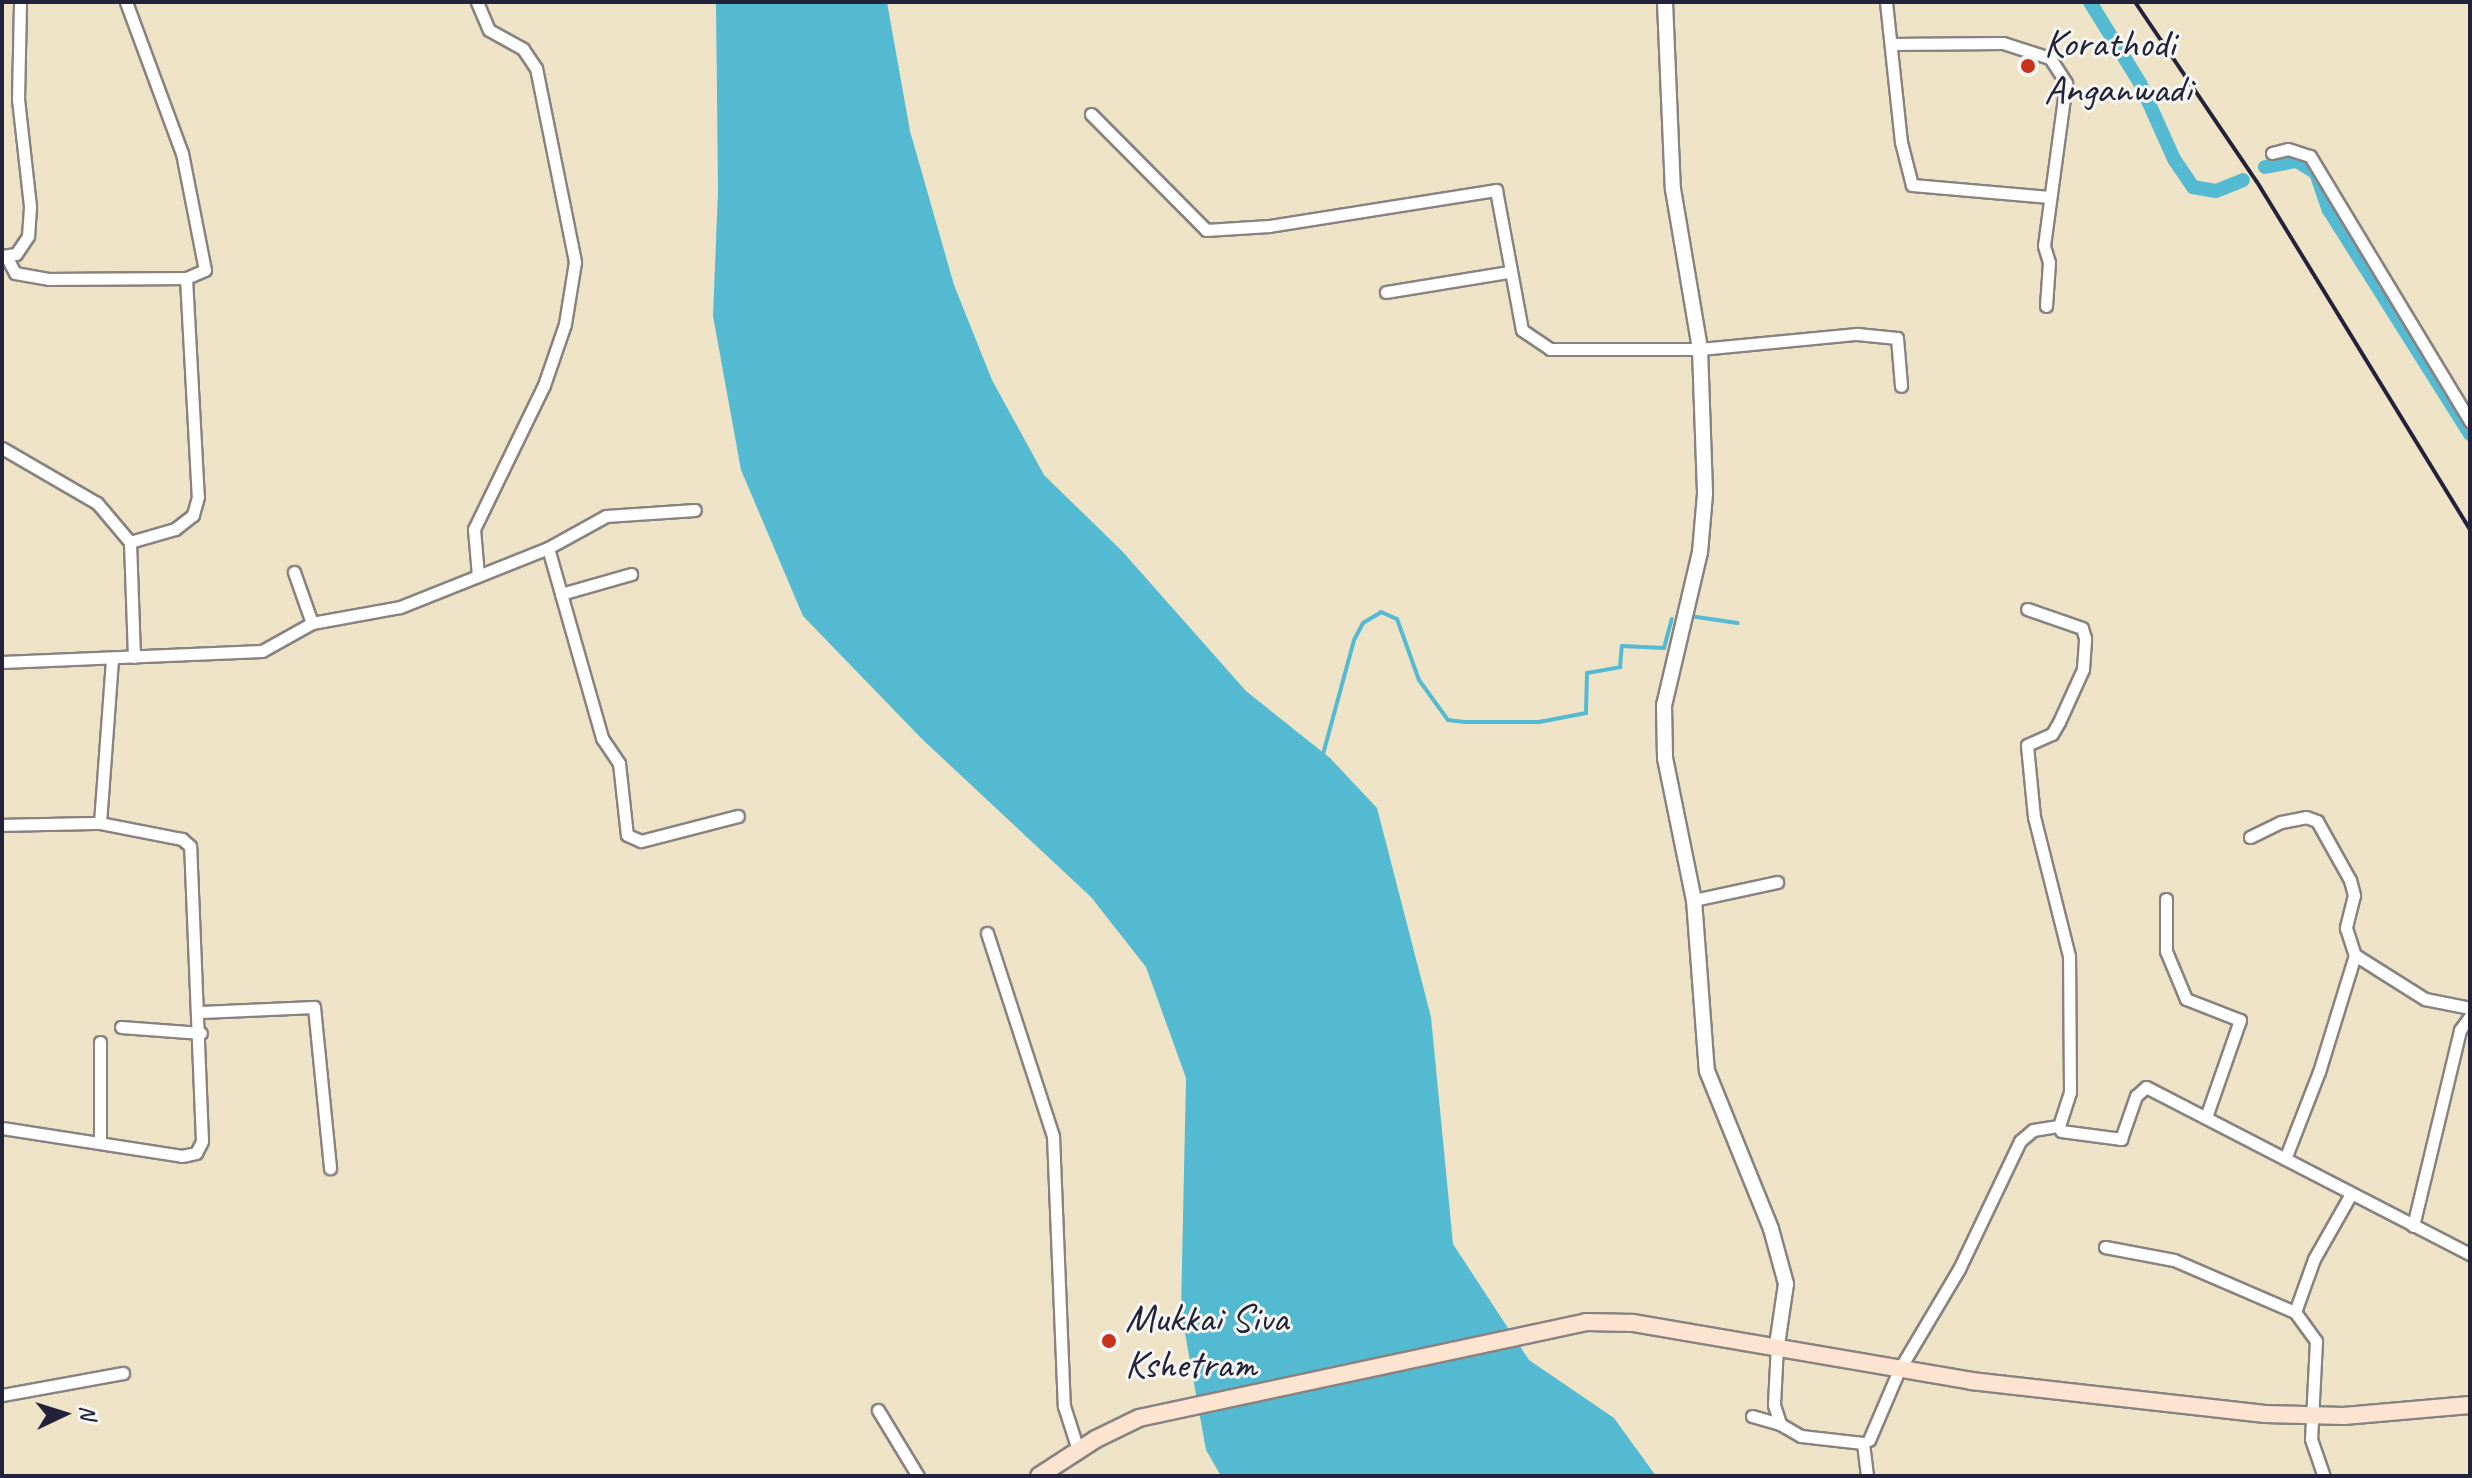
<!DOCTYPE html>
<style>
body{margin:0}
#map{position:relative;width:2472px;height:1478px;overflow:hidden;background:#eee3c7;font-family:Caveat,sans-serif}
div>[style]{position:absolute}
.water>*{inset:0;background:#54bad2}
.stream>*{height:4px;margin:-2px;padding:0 2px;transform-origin:2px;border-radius:2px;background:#54bad2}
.canal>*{height:14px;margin:-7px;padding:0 7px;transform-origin:7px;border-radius:7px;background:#54bad2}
.roads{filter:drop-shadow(2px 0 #888281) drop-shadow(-2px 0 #888281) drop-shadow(0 2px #888281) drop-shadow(0 -2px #888281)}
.minor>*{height:11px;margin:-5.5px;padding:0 5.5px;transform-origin:5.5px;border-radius:5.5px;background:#fff}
.tertiary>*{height:14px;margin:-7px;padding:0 7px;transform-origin:7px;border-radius:7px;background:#fff}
.secondary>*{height:16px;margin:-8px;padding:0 8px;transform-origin:8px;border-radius:8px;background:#fde4d0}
.rail>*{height:4px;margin:-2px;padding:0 2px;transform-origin:2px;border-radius:2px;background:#22223b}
.dots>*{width:22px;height:22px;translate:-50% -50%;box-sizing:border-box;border:4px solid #f6f6f2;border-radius:50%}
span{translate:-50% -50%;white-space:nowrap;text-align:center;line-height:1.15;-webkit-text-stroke:6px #f6f6f2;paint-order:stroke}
.poi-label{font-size:40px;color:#22223b}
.left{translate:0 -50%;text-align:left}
.frame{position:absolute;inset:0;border:4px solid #22223b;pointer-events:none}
.north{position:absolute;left:24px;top:1374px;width:80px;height:80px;-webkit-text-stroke:6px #f6f6f2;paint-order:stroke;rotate:86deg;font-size:22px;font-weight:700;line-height:32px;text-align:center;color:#22223b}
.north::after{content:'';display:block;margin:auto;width:28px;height:36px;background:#22223b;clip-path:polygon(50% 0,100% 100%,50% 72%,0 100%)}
</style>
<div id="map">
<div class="water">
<div style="clip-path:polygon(716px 2px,887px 2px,910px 131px,954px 285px,992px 380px,1044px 475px,1122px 551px,1246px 691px,1330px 758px,1377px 808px,1431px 1017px,1453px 1244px,1529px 1360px,1614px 1418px,1656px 1476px,1221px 1476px,1206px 1450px,1181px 1311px,1186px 1078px,1146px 967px,1091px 897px,922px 739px,803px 616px,741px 470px,713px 316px,718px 191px)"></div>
</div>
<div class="stream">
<div style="left:1690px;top:616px;width:48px;rotate:8.5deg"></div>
<div style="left:1322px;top:758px;width:122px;rotate:-74.8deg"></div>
<div style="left:1354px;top:640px;width:19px;rotate:-62deg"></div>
<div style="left:1363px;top:623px;width:21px;rotate:-31deg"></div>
<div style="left:1381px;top:612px;width:17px;rotate:24deg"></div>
<div style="left:1397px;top:619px;width:65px;rotate:70.2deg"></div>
<div style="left:1419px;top:680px;width:49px;rotate:54.1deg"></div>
<div style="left:1448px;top:720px;width:17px;rotate:7deg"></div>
<div style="left:1465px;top:722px;width:74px"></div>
<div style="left:1539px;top:722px;width:48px;rotate:-10.8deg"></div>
<div style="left:1586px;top:713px;width:40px;rotate:-88.6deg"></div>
<div style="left:1587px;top:673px;width:34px;rotate:-10deg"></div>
<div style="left:1620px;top:667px;width:21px;rotate:-85deg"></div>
<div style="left:1622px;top:646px;width:42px;rotate:2.7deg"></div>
<div style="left:1664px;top:648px;width:30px;rotate:-75deg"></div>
</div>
<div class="canal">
<div style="left:2090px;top:2px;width:95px;rotate:58.3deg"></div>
<div style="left:2140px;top:83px;width:83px;rotate:65.9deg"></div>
<div style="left:2174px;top:159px;width:34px;rotate:56deg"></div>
<div style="left:2193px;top:187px;width:23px;rotate:10deg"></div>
<div style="left:2216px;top:191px;width:29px;rotate:-22deg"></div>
<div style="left:2265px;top:167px;width:33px;rotate:-11deg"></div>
<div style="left:2297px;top:161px;width:22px;rotate:32deg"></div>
<div style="left:2316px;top:173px;width:39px;rotate:71deg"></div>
<div style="left:2329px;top:210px;width:265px;rotate:57.8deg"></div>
</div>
<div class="roads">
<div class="minor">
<div style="left:126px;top:2px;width:161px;rotate:69.7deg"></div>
<div style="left:182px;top:153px;width:119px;rotate:78.9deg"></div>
<div style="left:205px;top:270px;width:21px;rotate:157deg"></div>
<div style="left:186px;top:278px;width:219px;rotate:86.9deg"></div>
<div style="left:198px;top:497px;width:19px;rotate:106deg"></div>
<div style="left:193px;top:515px;width:23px;rotate:142deg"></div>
<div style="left:175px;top:529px;width:47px;rotate:163.9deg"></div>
<div style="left:130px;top:542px;width:115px;rotate:88deg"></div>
<div style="left:477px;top:2px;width:30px;rotate:67deg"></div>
<div style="left:489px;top:30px;width:39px;rotate:29deg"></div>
<div style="left:523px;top:49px;width:23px;rotate:56deg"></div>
<div style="left:536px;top:68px;width:198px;rotate:78.6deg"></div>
<div style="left:575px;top:262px;width:63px;rotate:99.2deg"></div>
<div style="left:565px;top:324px;width:65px;rotate:109deg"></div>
<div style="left:544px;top:385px;width:160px;rotate:115.9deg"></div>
<div style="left:474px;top:529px;width:47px;rotate:85.1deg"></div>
<div style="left:1886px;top:2px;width:141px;rotate:83.9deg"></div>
<div style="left:1901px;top:142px;width:44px;rotate:75.7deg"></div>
<div style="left:1912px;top:185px;width:138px;rotate:5deg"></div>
<div style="left:1891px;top:44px;width:112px;rotate:-0.5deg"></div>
<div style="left:2003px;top:43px;width:49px;rotate:17.7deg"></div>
<div style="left:2050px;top:58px;width:30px;rotate:57deg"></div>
<div style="left:2066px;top:83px;width:164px;rotate:97.7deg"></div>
<div style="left:2044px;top:246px;width:17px;rotate:73deg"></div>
<div style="left:2049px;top:262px;width:44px;rotate:93.9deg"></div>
<div style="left:1091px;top:114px;width:163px;rotate:45.2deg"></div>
<div style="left:1206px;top:230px;width:63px;rotate:-3.6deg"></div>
<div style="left:1269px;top:226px;width:230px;rotate:-9deg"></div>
<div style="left:1496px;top:190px;width:142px;rotate:79.5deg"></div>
<div style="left:1522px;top:330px;width:34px;rotate:34deg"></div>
<div style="left:1550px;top:349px;width:150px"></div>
<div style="left:1700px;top:349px;width:158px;rotate:-5.5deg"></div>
<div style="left:1857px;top:334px;width:40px;rotate:5.7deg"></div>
<div style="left:1897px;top:338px;width:48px;rotate:85.2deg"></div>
<div style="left:2272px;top:153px;width:16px;rotate:-14deg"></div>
<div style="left:2288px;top:149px;width:23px;rotate:18deg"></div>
<div style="left:2310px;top:156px;width:310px;rotate:58.9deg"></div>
<div style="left:2px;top:256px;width:14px;rotate:-8deg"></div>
<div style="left:16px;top:254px;width:22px;rotate:-56deg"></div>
<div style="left:28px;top:236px;width:30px;rotate:-86deg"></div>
<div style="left:30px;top:206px;width:108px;rotate:-96.4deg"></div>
<div style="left:18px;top:99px;width:97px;rotate:-88.8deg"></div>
<div style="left:6px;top:256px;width:19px;rotate:62deg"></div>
<div style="left:15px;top:273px;width:35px;rotate:10deg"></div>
<div style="left:49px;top:279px;width:137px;rotate:-0.4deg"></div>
<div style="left:1386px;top:292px;width:124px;rotate:-9.3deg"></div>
<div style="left:2px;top:448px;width:110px;rotate:30.1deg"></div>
<div style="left:97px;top:503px;width:51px;rotate:49.8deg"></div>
<div style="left:548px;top:548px;width:66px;rotate:-28.9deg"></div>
<div style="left:606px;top:516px;width:89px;rotate:-3.9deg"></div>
<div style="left:294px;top:572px;width:54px;rotate:70.6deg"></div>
<div style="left:561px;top:594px;width:73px;rotate:-15.9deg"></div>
<div style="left:2px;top:662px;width:260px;rotate:-2.4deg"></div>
<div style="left:262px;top:651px;width:57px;rotate:-29.2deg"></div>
<div style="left:312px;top:623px;width:89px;rotate:-10.3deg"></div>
<div style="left:400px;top:607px;width:159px;rotate:-21.7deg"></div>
<div style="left:548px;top:548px;width:198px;rotate:74.1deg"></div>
<div style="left:602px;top:738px;width:30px;rotate:56deg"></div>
<div style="left:619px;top:763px;width:72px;rotate:83.7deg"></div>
<div style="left:627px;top:835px;width:15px;rotate:23deg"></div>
<div style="left:641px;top:841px;width:100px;rotate:-14.5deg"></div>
<div style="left:2px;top:825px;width:98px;rotate:-1.2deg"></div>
<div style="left:2250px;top:837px;width:34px;rotate:-26deg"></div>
<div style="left:2281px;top:822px;width:25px;rotate:-11deg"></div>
<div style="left:2306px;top:817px;width:12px;rotate:20deg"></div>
<div style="left:2317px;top:821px;width:68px;rotate:60.8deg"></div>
<div style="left:2350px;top:880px;width:16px;rotate:75deg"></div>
<div style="left:2354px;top:895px;width:34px;rotate:104deg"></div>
<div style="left:2346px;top:928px;width:28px;rotate:72deg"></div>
<div style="left:2355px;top:955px;width:83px;rotate:32.2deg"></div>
<div style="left:2425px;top:999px;width:46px;rotate:11.3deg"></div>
<div style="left:2166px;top:899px;width:52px;rotate:90deg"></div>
<div style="left:2166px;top:951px;width:52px;rotate:67.4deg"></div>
<div style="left:2186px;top:999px;width:58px;rotate:21.3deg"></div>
<div style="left:2240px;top:1020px;width:103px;rotate:109.3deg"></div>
<div style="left:1694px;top:900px;width:85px;rotate:-12.2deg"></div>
<div style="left:987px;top:933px;width:213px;rotate:72deg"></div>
<div style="left:1053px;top:1136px;width:270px;rotate:87.7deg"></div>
<div style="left:1064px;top:1406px;width:46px;rotate:72.3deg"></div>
<div style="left:201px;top:1012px;width:113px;rotate:-2.5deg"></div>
<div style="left:314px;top:1007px;width:162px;rotate:84.3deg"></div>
<div style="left:121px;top:1027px;width:80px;rotate:4.3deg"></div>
<div style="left:2px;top:1128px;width:182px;rotate:8.8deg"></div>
<div style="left:182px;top:1156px;width:14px;rotate:-12deg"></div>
<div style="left:196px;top:1153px;width:13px;rotate:-63deg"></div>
<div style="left:202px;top:1141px;width:295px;rotate:-92.3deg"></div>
<div style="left:190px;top:846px;width:11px;rotate:-139deg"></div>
<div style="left:182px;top:839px;width:84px;rotate:-169deg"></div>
<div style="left:100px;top:823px;width:165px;rotate:-85.8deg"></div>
<div style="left:2061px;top:1131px;width:61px;rotate:7.6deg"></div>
<div style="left:2121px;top:1139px;width:46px;rotate:-70.8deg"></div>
<div style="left:2136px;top:1096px;width:13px;rotate:-42deg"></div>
<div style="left:2146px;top:1087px;width:365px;rotate:27.3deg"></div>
<div style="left:100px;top:1142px;width:100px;rotate:-90deg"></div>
<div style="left:2285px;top:1159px;width:93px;rotate:-68.7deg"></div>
<div style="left:2319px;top:1072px;width:122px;rotate:-72.9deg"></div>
<div style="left:2413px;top:1226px;width:202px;rotate:-76.5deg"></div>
<div style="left:2460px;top:1030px;width:17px;rotate:-54deg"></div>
<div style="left:2105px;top:1247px;width:70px;rotate:10.7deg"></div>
<div style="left:2174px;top:1260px;width:132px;rotate:23.3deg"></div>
<div style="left:2295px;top:1312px;width:36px;rotate:54deg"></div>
<div style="left:2316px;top:1341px;width:98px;rotate:92.9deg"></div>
<div style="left:2311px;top:1439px;width:39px;rotate:71deg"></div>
<div style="left:2295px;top:1312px;width:56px;rotate:-70.3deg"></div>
<div style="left:2314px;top:1259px;width:75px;rotate:-60.4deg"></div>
<div style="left:1777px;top:1345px;width:60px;rotate:92.9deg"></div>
<div style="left:1774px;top:1405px;width:20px;rotate:72deg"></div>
<div style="left:1780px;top:1424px;width:24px;rotate:30deg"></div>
<div style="left:1801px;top:1436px;width:62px;rotate:6.4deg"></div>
<div style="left:1863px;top:1443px;width:33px;rotate:83deg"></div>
<div style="left:2px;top:1395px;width:123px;rotate:-10.3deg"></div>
<div style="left:878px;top:1410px;width:77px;rotate:58.8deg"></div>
<div style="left:1752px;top:1416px;width:29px;rotate:16deg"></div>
<div style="left:1869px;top:1440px;width:76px;rotate:-66.8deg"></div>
<div style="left:1899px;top:1370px;width:117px;rotate:-59.3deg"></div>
<div style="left:1959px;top:1269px;width:142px;rotate:-64.5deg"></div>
<div style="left:2020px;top:1141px;width:17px;rotate:-40deg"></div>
<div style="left:2033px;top:1130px;width:26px;rotate:-9deg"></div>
<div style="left:2059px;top:1126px;width:36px;rotate:-72deg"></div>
<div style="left:2070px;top:1092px;width:136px;rotate:-90.4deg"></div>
<div style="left:2069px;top:956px;width:143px;rotate:-104.1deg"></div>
<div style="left:2034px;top:817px;width:72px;rotate:-95.6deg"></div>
<div style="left:2027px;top:745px;width:27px;rotate:-24deg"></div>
<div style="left:2052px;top:734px;width:14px;rotate:-60deg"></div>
<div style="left:2059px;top:722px;width:58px;rotate:-65.6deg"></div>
<div style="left:2083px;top:669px;width:31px;rotate:-86deg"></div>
<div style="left:2085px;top:638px;width:10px;rotate:-107deg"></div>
<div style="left:2082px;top:628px;width:58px;rotate:-160.9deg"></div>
</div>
<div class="tertiary">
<div style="left:1665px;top:2px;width:187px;rotate:87.6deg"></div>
<div style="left:1673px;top:189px;width:162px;rotate:80.4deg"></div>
<div style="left:1700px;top:349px;width:145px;rotate:88deg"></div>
<div style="left:1705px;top:494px;width:58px;rotate:94.9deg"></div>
<div style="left:1700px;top:552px;width:157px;rotate:103.2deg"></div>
<div style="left:1664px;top:705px;width:53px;rotate:88.9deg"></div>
<div style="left:1665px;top:758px;width:145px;rotate:78.5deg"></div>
<div style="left:1694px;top:900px;width:171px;rotate:85.7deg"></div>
<div style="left:1707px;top:1071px;width:170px;rotate:67.9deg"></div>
<div style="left:1771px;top:1229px;width:57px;rotate:74.7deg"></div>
<div style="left:1786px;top:1284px;width:62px;rotate:98.4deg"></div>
</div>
<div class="secondary">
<div style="left:1039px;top:1476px;width:68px;rotate:-33deg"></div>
<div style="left:1096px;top:1439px;width:48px;rotate:-26deg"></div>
<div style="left:1139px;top:1418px;width:457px;rotate:-12.1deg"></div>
<div style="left:1586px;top:1322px;width:47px;rotate:1.2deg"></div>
<div style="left:1633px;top:1323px;width:343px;rotate:9.7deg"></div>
<div style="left:1971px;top:1381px;width:296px;rotate:6.4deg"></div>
<div style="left:2265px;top:1414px;width:79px;rotate:1.5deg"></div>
<div style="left:2344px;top:1416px;width:126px;rotate:-5deg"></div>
</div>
</div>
<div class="rail">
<div style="left:2135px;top:2px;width:217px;rotate:55.9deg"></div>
<div style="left:2257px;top:182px;width:407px;rotate:58.5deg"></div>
</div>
<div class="dots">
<div style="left:2028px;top:66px;background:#c8321e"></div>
<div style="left:1109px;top:1341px;background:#c8321e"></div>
</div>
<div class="poi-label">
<span class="left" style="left:2044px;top:66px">Korathodi<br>Anganwadi</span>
<span class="left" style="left:1125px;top:1341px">Mukkai Siva<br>Kshetram</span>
</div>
<div class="frame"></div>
<div class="north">N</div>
</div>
